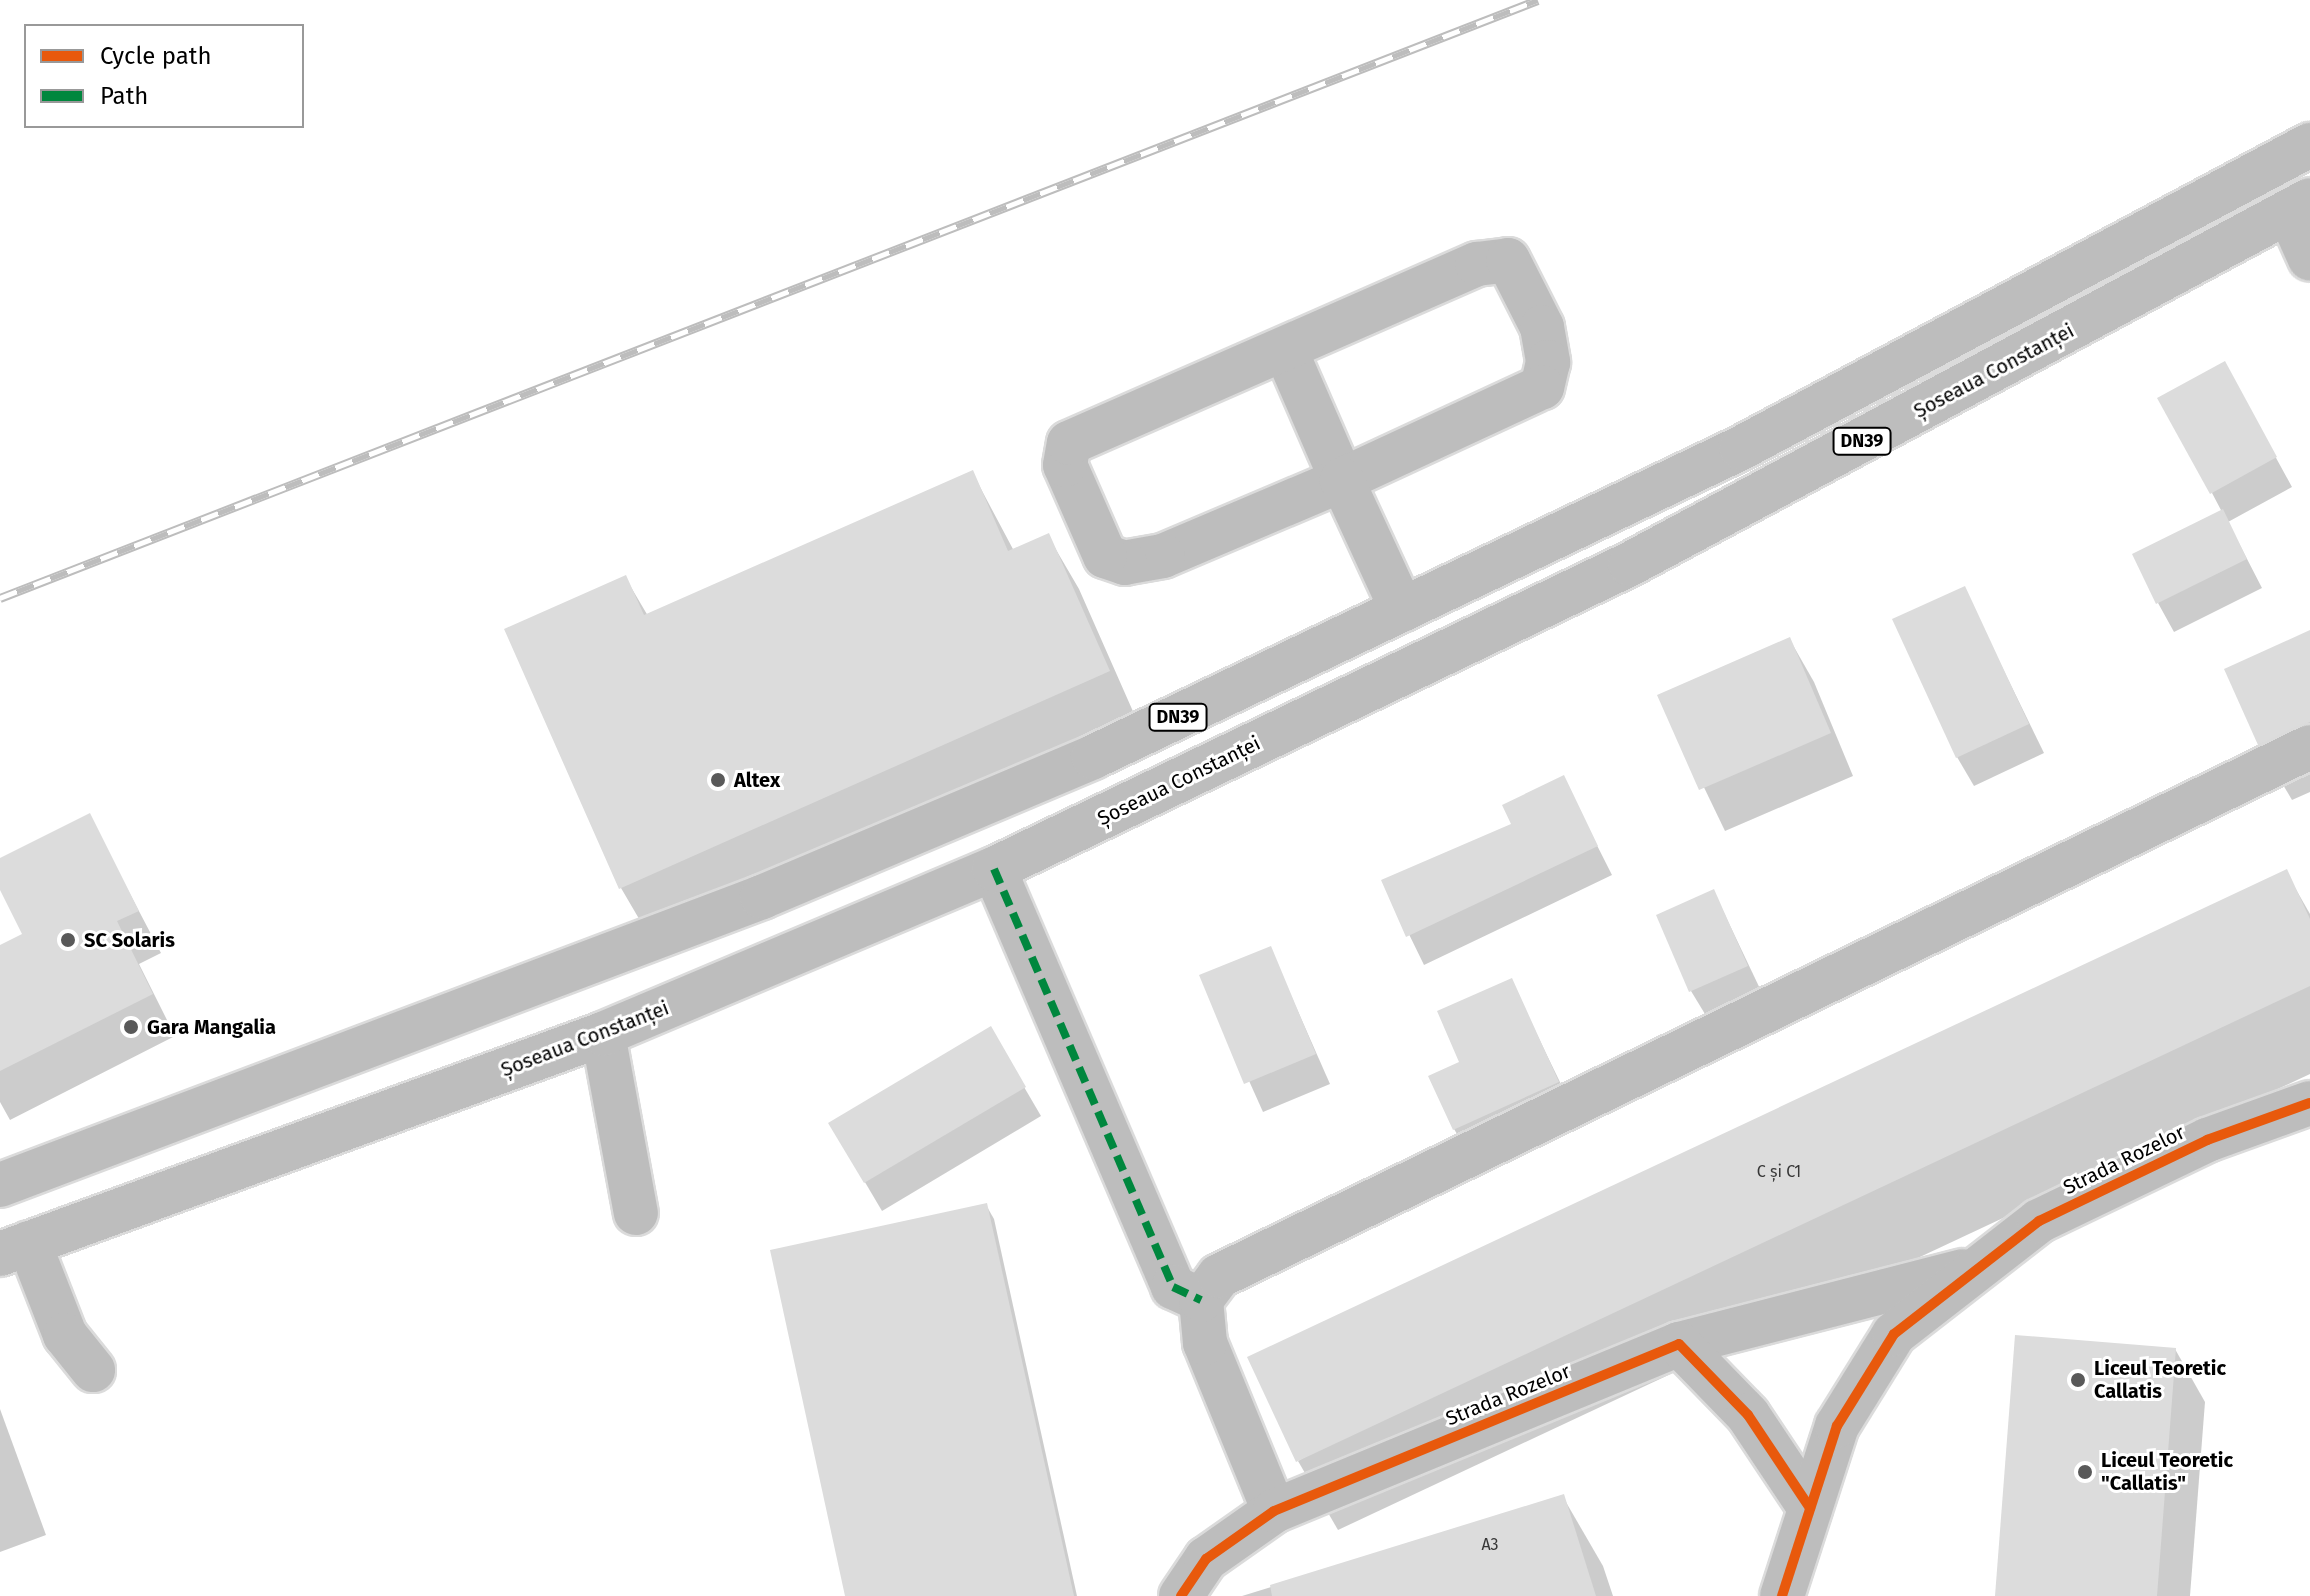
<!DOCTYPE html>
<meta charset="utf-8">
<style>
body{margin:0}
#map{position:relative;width:2310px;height:1596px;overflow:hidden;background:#fff;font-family:"Fira Sans",sans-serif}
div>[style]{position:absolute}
.shadow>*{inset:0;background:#0003}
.building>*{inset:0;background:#dcdcdc}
.roads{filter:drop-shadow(2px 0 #dbdbdb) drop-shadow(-2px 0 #dbdbdb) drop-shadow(0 2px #dbdbdb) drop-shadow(0 -2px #dbdbdb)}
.minor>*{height:44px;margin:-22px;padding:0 22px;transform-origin:22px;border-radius:22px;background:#bdbdbd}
.major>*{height:44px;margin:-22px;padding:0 22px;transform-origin:22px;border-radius:22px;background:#bdbdbd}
.rail>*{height:9px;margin-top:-4.5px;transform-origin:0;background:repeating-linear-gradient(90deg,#fff 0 18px,#bdbdbd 0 36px);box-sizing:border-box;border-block:2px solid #bdbdbd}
.quiet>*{height:8px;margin-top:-4px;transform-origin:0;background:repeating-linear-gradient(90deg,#00873e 0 16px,transparent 0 24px)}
.cycleway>*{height:10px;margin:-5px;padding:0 5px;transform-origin:5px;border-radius:5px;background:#e8590c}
.dots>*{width:22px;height:22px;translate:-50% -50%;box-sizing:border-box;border:4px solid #fff;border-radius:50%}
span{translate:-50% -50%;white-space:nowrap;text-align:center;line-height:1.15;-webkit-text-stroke:6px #fff;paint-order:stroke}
.number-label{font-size:16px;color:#373737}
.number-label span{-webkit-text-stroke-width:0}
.shield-label span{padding:2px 6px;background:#fff;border:2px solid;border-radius:6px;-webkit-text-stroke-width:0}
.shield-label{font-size:18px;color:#000;font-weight:700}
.street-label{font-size:20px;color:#000}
.poi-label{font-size:20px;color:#000;font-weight:700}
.left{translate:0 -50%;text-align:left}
.legend{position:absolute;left:24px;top:24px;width:280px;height:104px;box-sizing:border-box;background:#fff;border:2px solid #999;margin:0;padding:10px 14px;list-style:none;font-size:24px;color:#000}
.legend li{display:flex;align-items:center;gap:16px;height:40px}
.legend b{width:40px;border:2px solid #999}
</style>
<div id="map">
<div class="shadow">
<div style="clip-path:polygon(2240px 392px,2292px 487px,2228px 522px,2262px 588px,2174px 632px,2158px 603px,2222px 512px,2212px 493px)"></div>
<div style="clip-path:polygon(972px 472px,1014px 551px,1048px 536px,1079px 589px,1139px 725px,652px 941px,621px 888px,507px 630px,625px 577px,648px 616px)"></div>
<div style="clip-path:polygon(1964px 589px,2044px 753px,1974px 786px,1957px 757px)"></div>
<div style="clip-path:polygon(2310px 633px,2310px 792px,2292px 800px,2259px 744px)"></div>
<div style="clip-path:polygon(1790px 640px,1814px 682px,1853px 776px,1725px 831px,1660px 696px)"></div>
<div style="clip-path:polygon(1563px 778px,1612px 875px,1424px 965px,1383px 881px,1513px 825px)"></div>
<div style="clip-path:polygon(89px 816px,161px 953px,139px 964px,175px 1036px,10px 1120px,0 1102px,0 947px,25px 935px,0 885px,0 860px)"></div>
<div style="clip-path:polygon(2286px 872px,2310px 914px,2310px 1074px,1338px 1530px,1298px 1461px)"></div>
<div style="clip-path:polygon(1714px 892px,1763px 995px,1708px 1019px,1691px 991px)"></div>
<div style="clip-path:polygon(1270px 948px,1330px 1084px,1263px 1112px,1202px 976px)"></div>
<div style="clip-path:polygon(1511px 981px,1574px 1111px,1471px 1157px,1454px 1129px,1462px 1063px)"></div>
<div style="clip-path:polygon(990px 1029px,1041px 1116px,882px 1211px,830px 1123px)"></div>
<div style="clip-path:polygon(986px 1205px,994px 1219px,1077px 1596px,847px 1596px)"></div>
<div style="clip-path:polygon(2175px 1349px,2205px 1402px,2190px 1596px,1997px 1596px)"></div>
<div style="clip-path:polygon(0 1409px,46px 1535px,0 1552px)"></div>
<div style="clip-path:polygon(1563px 1497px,1603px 1566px,1613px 1596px,1242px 1596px)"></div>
</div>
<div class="building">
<div style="clip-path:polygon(2225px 361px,2277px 457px,2210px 494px,2157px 398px)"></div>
<div style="clip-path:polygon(973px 470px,1008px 551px,1049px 533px,1110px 671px,619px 889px,504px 629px,626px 575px,644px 615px)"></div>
<div style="clip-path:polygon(2223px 509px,2247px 559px,2156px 604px,2132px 554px)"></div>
<div style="clip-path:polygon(1965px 586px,2029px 724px,1956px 758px,1892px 619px)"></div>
<div style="clip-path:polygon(2310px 630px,2310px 722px,2258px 745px,2224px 669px)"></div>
<div style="clip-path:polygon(1790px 637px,1831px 733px,1699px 790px,1657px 695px)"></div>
<div style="clip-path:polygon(1564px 775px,1598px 846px,1406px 937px,1381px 880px,1511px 824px,1502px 805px)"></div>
<div style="clip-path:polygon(90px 813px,139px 911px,117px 921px,153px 994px,0 1071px,0 945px,22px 934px,0 890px,0 858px)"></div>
<div style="clip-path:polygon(2287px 869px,2310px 919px,2310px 986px,1296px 1462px,1247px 1357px)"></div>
<div style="clip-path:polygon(1714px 889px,1748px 966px,1689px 992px,1656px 915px)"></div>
<div style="clip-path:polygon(1271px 946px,1316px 1054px,1244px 1084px,1199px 975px)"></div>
<div style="clip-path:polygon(1512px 978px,1559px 1082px,1453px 1130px,1428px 1076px,1459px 1062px,1437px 1011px)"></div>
<div style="clip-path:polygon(991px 1026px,1026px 1087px,864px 1183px,828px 1123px)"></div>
<div style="clip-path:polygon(987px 1203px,1074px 1596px,845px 1596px,770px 1250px)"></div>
<div style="clip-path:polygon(2015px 1335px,2176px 1348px,2157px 1596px,1995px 1596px)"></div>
<div style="clip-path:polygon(1564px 1494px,1596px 1596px,1272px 1596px,1270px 1585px)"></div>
</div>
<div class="roads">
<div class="minor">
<div style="left:2289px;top:212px;width:51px;rotate:65.9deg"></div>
<div style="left:1285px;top:349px;width:143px;rotate:66.5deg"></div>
<div style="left:1342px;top:480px;width:194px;rotate:157deg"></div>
<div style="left:1163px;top:556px;width:39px;rotate:170deg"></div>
<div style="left:1125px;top:563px;width:21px;rotate:-161deg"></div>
<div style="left:1105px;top:556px;width:99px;rotate:-113.7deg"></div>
<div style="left:1065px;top:465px;width:22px;rotate:-80deg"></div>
<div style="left:1069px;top:443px;width:446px;rotate:-23.7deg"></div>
<div style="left:1477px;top:264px;width:31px;rotate:-7deg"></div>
<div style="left:1508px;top:260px;width:75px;rotate:63.1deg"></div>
<div style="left:1542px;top:327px;width:36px;rotate:80deg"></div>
<div style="left:1548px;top:362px;width:26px;rotate:103deg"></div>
<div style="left:1542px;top:387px;width:221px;rotate:155.1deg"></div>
<div style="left:1342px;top:480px;width:143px;rotate:65.2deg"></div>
<div style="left:994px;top:869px;width:455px;rotate:66.8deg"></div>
<div style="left:1173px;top:1287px;width:31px;rotate:25deg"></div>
<div style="left:603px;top:1034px;width:182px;rotate:79.6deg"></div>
<div style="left:29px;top:1243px;width:99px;rotate:68.6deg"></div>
<div style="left:65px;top:1335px;width:45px;rotate:51.3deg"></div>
<div style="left:1679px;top:1344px;width:293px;rotate:-14.4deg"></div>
<div style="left:1274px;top:1511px;width:182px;rotate:-112.3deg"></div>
<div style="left:1205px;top:1343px;width:43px;rotate:-95.3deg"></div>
<div style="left:1201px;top:1300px;width:30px;rotate:-53deg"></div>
<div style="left:1219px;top:1276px;width:1212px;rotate:-25.87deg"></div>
<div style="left:1181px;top:1596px;width:45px;rotate:-56deg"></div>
<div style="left:1206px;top:1559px;width:83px;rotate:-35.2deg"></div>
<div style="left:1274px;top:1511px;width:438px;rotate:-22.4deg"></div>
<div style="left:1679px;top:1344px;width:99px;rotate:45.8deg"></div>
<div style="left:1748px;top:1415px;width:112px;rotate:56.3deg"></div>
<div style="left:1782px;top:1596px;width:179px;rotate:-72.1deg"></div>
<div style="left:1837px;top:1426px;width:108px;rotate:-58.2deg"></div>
<div style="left:1894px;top:1334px;width:184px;rotate:-37.9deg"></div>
<div style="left:2039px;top:1221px;width:187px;rotate:-25.7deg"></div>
<div style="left:2207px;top:1140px;width:109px;rotate:-19.8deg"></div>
</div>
<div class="major">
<div style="left:0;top:1185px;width:815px;rotate:-20.7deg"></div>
<div style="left:762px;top:897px;width:359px;rotate:-22.9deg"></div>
<div style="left:1093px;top:757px;width:718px;rotate:-25.49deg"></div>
<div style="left:1741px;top:448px;width:645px;rotate:-28.04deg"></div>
<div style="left:0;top:1254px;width:642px;rotate:-20.04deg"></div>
<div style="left:603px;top:1034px;width:424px;rotate:-22.9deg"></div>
<div style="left:994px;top:869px;width:705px;rotate:-25.62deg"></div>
<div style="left:1630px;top:564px;width:771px;rotate:-28.16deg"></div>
</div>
</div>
<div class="rail">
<div style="left:0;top:598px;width:1650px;rotate:-21.25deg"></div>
</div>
<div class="quiet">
<div style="left:994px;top:869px;width:455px;rotate:66.8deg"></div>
<div style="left:1173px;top:1287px;width:31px;rotate:25deg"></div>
</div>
<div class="cycleway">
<div style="left:1181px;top:1596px;width:45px;rotate:-56deg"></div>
<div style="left:1206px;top:1559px;width:83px;rotate:-35.2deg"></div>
<div style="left:1274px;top:1511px;width:438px;rotate:-22.4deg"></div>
<div style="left:1679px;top:1344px;width:99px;rotate:45.8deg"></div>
<div style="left:1748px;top:1415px;width:112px;rotate:56.3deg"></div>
<div style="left:1782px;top:1596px;width:179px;rotate:-72.1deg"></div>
<div style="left:1837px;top:1426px;width:108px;rotate:-58.2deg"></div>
<div style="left:1894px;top:1334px;width:184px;rotate:-37.9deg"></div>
<div style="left:2039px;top:1221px;width:187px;rotate:-25.7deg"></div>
<div style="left:2207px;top:1140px;width:109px;rotate:-19.8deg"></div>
</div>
<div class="dots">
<div style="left:718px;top:780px;background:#595959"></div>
<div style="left:68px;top:940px;background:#595959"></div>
<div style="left:131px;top:1027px;background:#595959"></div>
<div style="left:2078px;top:1380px;background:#595959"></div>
<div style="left:2085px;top:1472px;background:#595959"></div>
</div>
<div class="number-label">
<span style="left:1779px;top:1172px">C și C1</span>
<span style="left:1490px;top:1545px">A3</span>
</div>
<div class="shield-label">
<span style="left:1862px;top:441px">DN39</span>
<span style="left:1178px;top:717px">DN39</span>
</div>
<div class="street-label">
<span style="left:1994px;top:371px;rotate:-28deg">Șoseaua Constanței</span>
<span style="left:1179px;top:781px;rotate:-26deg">Șoseaua Constanței</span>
<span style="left:585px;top:1039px;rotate:-21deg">Șoseaua Constanței</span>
<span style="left:2124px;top:1160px;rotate:-26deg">Strada Rozelor</span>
<span style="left:1508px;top:1395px;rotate:-22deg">Strada Rozelor</span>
</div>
<div class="poi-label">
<span class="left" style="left:734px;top:780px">Altex</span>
<span class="left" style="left:84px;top:940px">SC Solaris</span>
<span class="left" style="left:147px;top:1027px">Gara Mangalia</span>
<span class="left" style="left:2094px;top:1380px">Liceul Teoretic<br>Callatis</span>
<span class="left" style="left:2101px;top:1472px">Liceul Teoretic<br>"Callatis"</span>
</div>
<ul class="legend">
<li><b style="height:10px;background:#e8590c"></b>Cycle path</li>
<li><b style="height:10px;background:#00873e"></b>Path</li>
</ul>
</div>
